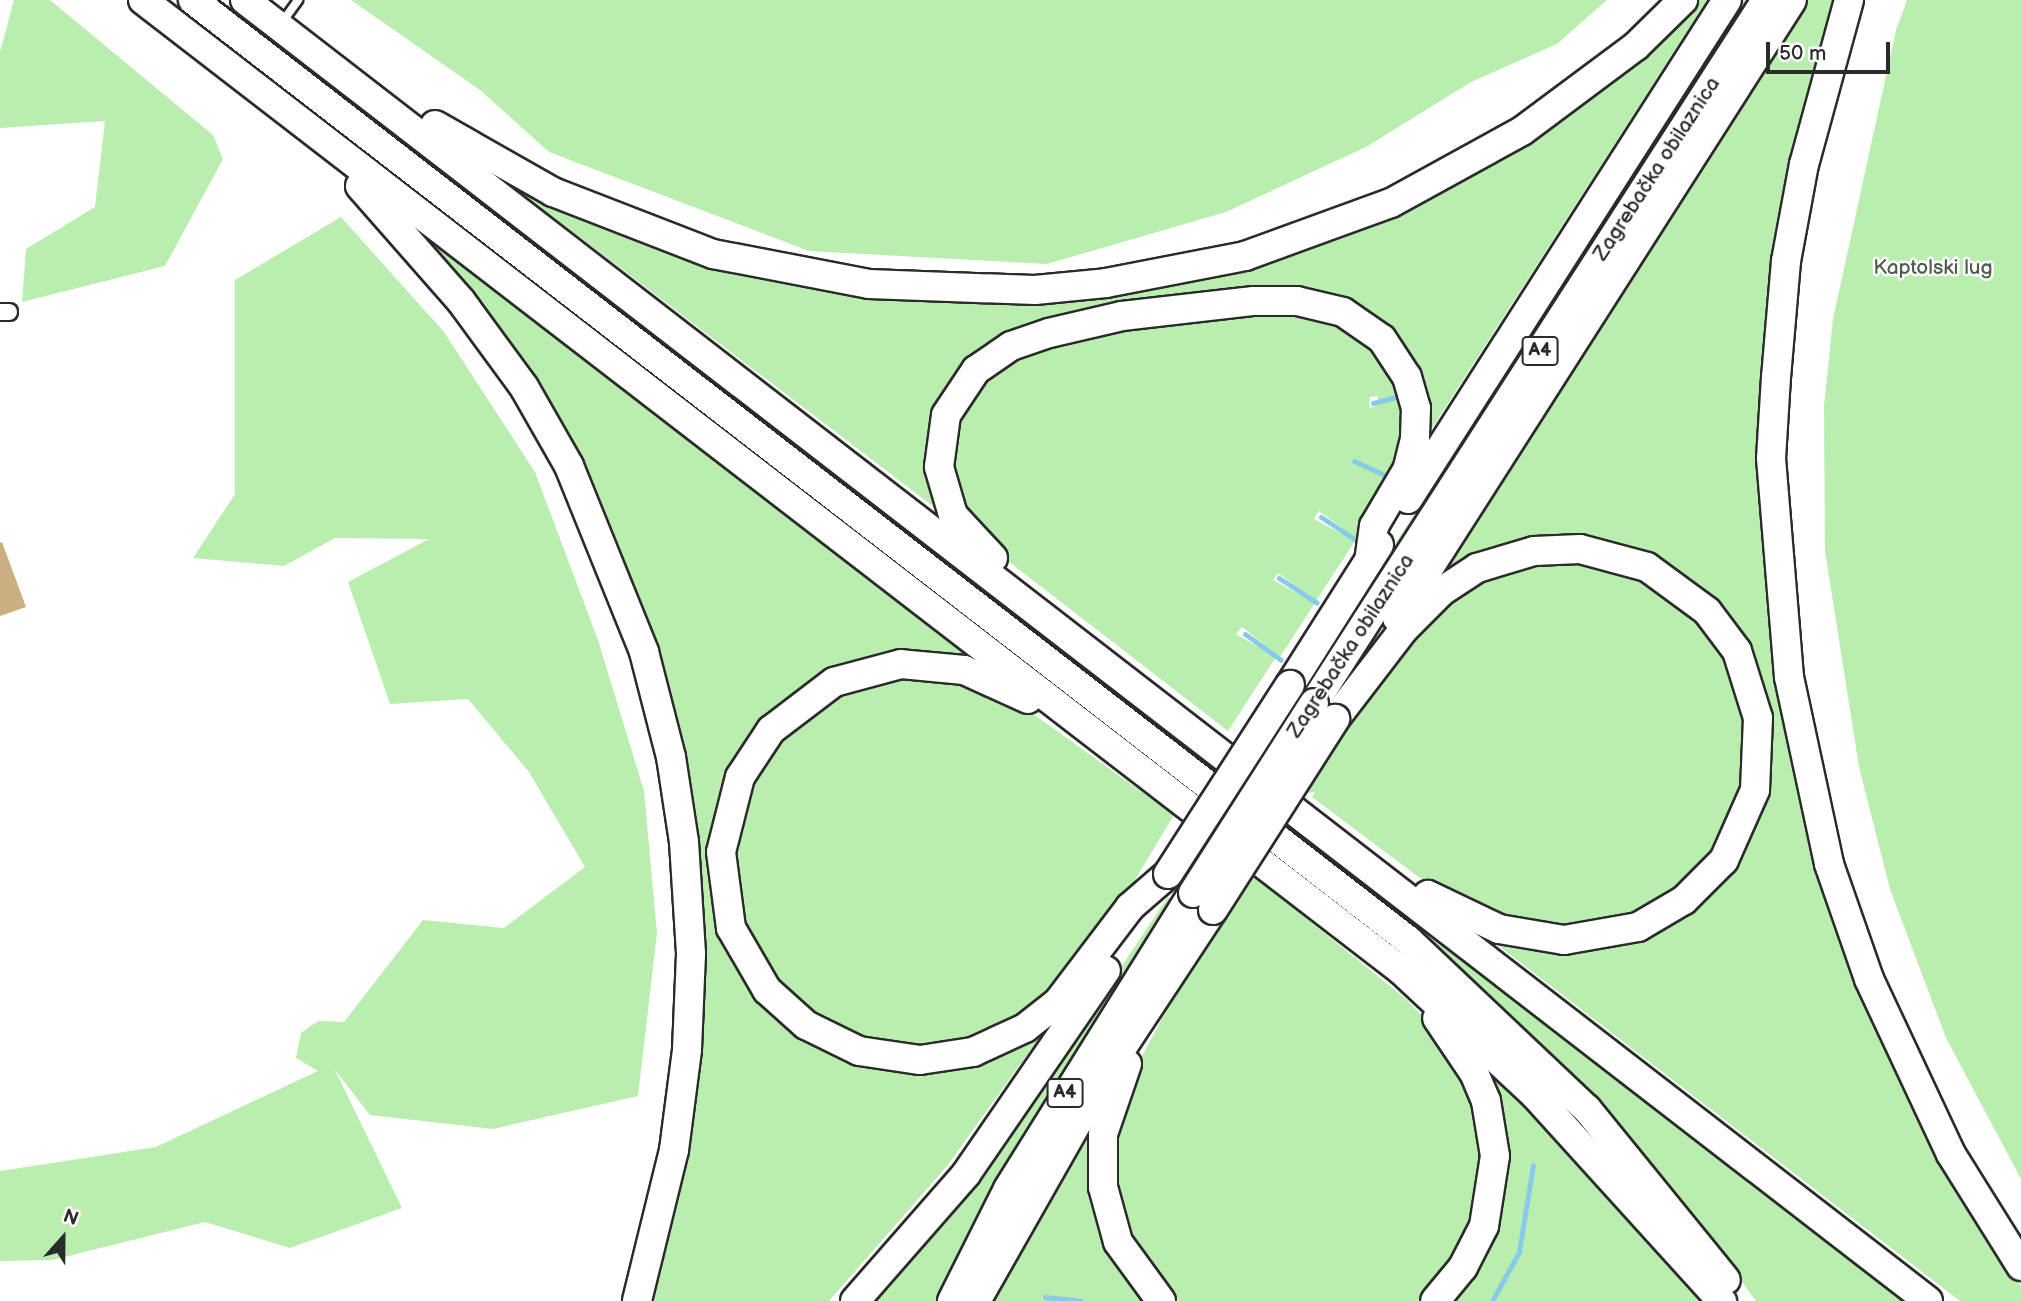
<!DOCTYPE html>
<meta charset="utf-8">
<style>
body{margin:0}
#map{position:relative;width:2021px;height:1301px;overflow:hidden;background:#fff;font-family:"Balsamiq Sans",sans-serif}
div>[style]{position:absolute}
.green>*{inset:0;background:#baeeaf}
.stream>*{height:5px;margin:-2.5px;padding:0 2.5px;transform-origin:2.5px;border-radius:2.5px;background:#88cbe9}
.building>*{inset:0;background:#c9b080}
.roads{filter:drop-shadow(2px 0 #2b2b2b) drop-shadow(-2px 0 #2b2b2b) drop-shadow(0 2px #2b2b2b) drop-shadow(0 -2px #2b2b2b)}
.lane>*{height:8px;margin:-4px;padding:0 4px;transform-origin:4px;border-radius:4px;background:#fff}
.street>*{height:16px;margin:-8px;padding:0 8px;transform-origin:8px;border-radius:8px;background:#fff}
.highway>*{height:28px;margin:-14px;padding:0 14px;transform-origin:14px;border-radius:14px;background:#fff}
.bridges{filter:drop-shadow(2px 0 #2b2b2b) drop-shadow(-2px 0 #2b2b2b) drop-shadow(0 2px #2b2b2b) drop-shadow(0 -2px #2b2b2b)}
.highway-bridge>*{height:28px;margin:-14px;padding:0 14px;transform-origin:14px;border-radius:14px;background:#fff}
span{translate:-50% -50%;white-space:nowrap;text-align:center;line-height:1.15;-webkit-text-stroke:5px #fff;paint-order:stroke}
.shield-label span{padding:2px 5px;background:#fff;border:2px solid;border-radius:5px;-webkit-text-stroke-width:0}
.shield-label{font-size:19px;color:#2b2b2b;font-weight:700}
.street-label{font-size:21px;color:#2b2b2b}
.park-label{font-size:21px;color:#4f5c4c}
.north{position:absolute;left:28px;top:1203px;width:70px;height:70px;-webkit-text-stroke:5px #fff;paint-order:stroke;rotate:21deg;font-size:19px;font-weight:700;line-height:28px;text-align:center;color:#2b2b2b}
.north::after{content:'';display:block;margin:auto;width:24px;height:32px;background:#2b2b2b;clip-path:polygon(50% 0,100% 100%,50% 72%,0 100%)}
.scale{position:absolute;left:1766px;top:42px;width:124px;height:32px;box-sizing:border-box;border:4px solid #2b2b2b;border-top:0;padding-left:9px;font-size:21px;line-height:24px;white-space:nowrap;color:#2b2b2b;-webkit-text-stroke:5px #fff;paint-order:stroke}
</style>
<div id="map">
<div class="green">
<div style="clip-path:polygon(14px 0,50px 0,213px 135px,223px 159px,165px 266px,22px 302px,26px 249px,95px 207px,105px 121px,0 128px,0 52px)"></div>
<div style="clip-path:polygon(351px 0,1607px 0,1557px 44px,1471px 82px,1366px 147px,1226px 212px,1047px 264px,809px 251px,549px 152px,480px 90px)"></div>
<div style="clip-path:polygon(1697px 0,1707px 0,1427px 436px,1416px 370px,1287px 289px,972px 357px,938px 510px,505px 180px,554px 203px,940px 299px,1357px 228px,1673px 24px)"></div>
<div style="clip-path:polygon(1743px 0,1752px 0,1314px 683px,1308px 680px)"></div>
<div style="clip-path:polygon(1807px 0,1837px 0,1763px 480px,1859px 985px,1935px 1146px,2021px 1286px,2021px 1301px,1960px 1301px,1495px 943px,1553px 952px,1591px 951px,1642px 938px,1766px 790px,1771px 748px,1766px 705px,1672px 568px,1625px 546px,1567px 538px,1436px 578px)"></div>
<div style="clip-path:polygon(1907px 0,2021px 0,2021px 1179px,1946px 1038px,1890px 889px,1859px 767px,1825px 551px,1824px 406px,1833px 319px,1896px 30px)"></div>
<div style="clip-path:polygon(402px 214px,982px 663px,934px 653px,901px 654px,835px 670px,798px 690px,752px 736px,713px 820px,710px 858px,718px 918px,847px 1059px,1042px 1034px,947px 1166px,829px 1301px,646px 1301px,700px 951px,624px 566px)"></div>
<div style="clip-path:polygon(341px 217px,444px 332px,535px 472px,598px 640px,644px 791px,657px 933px,638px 1096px,493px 1129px,370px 1115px,335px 1070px,402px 1208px,290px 1248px,205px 1222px,52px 1260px,0 1261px,0 1171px,156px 1147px,318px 1071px,296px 1058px,301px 1033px,318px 1021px,344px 1022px,423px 920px,504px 928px,585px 867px,529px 772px,468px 699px,390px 704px,348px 582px,429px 539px,335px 538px,284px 566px,193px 558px,235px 494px,235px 280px)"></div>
<div style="clip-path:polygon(1279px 310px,1332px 318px,1372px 343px,1403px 394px,1378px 401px,1377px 396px,1370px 397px,1369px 408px,1403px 396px,1407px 422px,1393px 478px,1375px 469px,1392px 479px,1357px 539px,1319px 511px,1314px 519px,1355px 541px,1316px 601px,1278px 573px,1273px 580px,1315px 603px,1280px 657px,1242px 627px,1236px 634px,1276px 657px,1228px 731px,999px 554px,971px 527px,949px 460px,965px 399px,1004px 360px,1075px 336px)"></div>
<div style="clip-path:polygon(1584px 559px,1666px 589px,1723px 648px,1748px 719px,1745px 788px,1708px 863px,1652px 909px,1583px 930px,1504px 921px,1428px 884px,1312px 797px,1315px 792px,1307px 793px,1356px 715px,1440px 604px,1511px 565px)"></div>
<div style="clip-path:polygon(901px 676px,963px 680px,1018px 703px,1174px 815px,1108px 925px,1054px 992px,1021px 1017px,957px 1044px,892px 1047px,829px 1027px,778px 985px,746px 934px,733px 853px,750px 782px,769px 749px,831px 695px)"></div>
<div style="clip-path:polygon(1254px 876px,1406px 999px,1430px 1024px,1471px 1090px,1484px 1165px,1468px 1235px,1418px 1301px,1179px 1301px,1153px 1276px,1123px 1222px,1116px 1193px,1114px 1135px,1130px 1079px,1174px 996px)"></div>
<div style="clip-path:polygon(1379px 892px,1909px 1301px,1756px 1301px,1689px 1209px,1581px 1083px,1436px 944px,1375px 897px)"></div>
<div style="clip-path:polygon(1168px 897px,1173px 902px,1020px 1146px,941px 1301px,875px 1301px,981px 1176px)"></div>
<div style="clip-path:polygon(1490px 1067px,1711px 1301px,1451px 1301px,1497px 1225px,1506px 1179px,1507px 1135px,1486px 1071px)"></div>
<div style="clip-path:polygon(1097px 1109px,1091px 1199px,1108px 1249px,1143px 1301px,993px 1301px)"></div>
</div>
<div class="stream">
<div style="left:1373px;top:403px;width:30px;rotate:-15deg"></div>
<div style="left:1354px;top:461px;width:41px;rotate:24.7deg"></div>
<div style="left:1321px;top:517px;width:42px;rotate:33.3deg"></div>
<div style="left:1279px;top:578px;width:45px;rotate:33.3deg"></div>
<div style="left:1245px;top:634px;width:44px;rotate:35.8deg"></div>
<div style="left:1045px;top:1297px;width:36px;rotate:6deg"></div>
<div style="left:1492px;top:1301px;width:56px;rotate:-61.1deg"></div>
<div style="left:1519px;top:1252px;width:88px;rotate:-80.9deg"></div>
</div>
<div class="building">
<div style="clip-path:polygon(2px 542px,26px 607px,0 616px,0 543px)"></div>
</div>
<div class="roads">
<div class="lane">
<div style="left:283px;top:21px;width:26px;rotate:-54deg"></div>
</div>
<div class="street">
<div style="left:0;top:312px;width:9px"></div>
</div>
<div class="highway">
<div style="left:143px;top:0;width:1590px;rotate:37.64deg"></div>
<div style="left:1402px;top:971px;width:180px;rotate:43deg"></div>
<div style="left:1534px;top:1094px;width:280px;rotate:47.8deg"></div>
<div style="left:193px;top:0;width:1536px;rotate:37.73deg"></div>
<div style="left:1408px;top:940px;width:246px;rotate:43.4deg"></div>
<div style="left:1587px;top:1109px;width:220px;rotate:50.9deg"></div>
<div style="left:245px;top:0;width:2127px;rotate:37.7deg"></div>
<div style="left:1849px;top:0;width:170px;rotate:105.3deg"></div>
<div style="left:1804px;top:164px;width:99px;rotate:100.5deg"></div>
<div style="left:1786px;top:261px;width:116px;rotate:94.9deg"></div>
<div style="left:1776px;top:377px;width:81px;rotate:93.5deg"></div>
<div style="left:1771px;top:458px;width:220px;rotate:85.3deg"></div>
<div style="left:1789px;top:677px;width:191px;rotate:77.9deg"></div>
<div style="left:1829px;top:864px;width:122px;rotate:70.8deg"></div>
<div style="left:1869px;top:979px;width:193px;rotate:64.9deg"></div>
<div style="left:1951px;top:1154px;width:132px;rotate:58deg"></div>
<div style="left:435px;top:125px;width:136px;rotate:29.6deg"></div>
<div style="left:553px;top:192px;width:172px;rotate:21.2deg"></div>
<div style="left:713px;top:254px;width:159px;rotate:10.9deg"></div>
<div style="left:869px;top:284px;width:166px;rotate:2.1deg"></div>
<div style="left:1035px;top:290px;width:71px;rotate:-5.6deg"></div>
<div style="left:1106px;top:283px;width:142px;rotate:-11deg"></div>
<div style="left:1245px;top:256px;width:155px;rotate:-20deg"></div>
<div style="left:1391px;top:203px;width:149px;rotate:-28.8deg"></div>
<div style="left:1522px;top:131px;width:142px;rotate:-36.7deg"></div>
<div style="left:1636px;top:46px;width:66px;rotate:-44.4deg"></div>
<div style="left:360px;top:186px;width:153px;rotate:48.7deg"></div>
<div style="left:461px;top:301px;width:107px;rotate:53.8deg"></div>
<div style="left:524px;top:387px;width:91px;rotate:60.3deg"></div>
<div style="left:569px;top:466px;width:201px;rotate:68deg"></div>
<div style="left:644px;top:652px;width:108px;rotate:75.6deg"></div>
<div style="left:671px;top:757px;width:86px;rotate:81.3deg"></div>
<div style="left:684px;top:842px;width:112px;rotate:86.4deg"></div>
<div style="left:691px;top:954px;width:96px;rotate:92.4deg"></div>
<div style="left:687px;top:1050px;width:101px;rotate:97.4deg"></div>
<div style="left:674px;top:1150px;width:155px;rotate:103.8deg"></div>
<div style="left:1408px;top:499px;width:592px;rotate:-57.41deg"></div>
<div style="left:993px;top:558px;width:59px;rotate:-132.9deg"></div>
<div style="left:953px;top:515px;width:50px;rotate:-106.3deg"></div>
<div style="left:939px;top:467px;width:52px;rotate:-82.3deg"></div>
<div style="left:946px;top:415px;width:54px;rotate:-56.3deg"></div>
<div style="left:976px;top:370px;width:42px;rotate:-34.4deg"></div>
<div style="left:1011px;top:346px;width:40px;rotate:-18.9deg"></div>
<div style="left:1049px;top:333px;width:75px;rotate:-13.1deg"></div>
<div style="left:1122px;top:316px;width:133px;rotate:-6.5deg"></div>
<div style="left:1254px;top:301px;width:43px"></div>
<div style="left:1297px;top:301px;width:47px;rotate:13.4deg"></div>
<div style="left:1343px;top:312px;width:47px;rotate:34.7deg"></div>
<div style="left:1382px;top:339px;width:45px;rotate:56.7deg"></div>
<div style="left:1407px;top:377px;width:32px;rotate:74deg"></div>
<div style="left:1416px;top:408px;width:31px;rotate:92deg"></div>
<div style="left:1415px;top:439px;width:32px;rotate:104deg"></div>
<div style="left:1407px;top:470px;width:65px;rotate:120.5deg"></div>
<div style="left:1374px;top:526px;width:34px;rotate:98deg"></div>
<div style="left:1397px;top:618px;width:733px;rotate:-57.41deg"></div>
<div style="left:1290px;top:685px;width:166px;rotate:-57.6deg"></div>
<div style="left:1028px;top:699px;width:70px;rotate:-155.6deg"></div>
<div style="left:964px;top:670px;width:63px;rotate:-174.6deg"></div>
<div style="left:901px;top:664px;width:69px;rotate:165deg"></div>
<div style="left:834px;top:682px;width:79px;rotate:142.7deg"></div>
<div style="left:771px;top:730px;width:56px;rotate:123.4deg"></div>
<div style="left:740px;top:777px;width:77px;rotate:104.2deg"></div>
<div style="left:721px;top:852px;width:77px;rotate:82.5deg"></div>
<div style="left:731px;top:928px;width:72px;rotate:59.9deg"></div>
<div style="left:767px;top:990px;width:52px;rotate:41.9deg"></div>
<div style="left:806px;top:1025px;width:59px;rotate:26.1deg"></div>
<div style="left:859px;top:1051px;width:62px;rotate:8.4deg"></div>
<div style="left:920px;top:1060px;width:54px;rotate:-8.6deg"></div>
<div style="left:973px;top:1052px;width:57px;rotate:-24.8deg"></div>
<div style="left:1025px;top:1028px;width:42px;rotate:-38.2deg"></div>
<div style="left:1058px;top:1002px;width:119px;rotate:-52.8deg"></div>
<div style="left:1130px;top:907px;width:50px;rotate:-41deg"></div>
<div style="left:1314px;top:703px;width:836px;rotate:-57.26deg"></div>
<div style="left:1335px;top:719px;width:113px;rotate:-52.5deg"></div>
<div style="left:1404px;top:629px;width:54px;rotate:-45deg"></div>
<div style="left:1442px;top:591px;width:42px;rotate:-33.3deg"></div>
<div style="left:1477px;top:568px;width:59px;rotate:-16.6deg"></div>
<div style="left:1534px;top:551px;width:46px;rotate:-2.5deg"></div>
<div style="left:1580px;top:549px;width:69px;rotate:15deg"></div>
<div style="left:1647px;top:567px;width:74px;rotate:36.3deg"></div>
<div style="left:1707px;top:611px;width:50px;rotate:53.1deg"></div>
<div style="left:1737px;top:651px;width:70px;rotate:72.6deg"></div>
<div style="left:1758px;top:718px;width:72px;rotate:92.4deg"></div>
<div style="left:1755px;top:790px;width:77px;rotate:113.9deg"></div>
<div style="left:1724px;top:860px;width:57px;rotate:135deg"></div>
<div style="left:1684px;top:900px;width:53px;rotate:149.6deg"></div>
<div style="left:1638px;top:927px;width:75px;rotate:170deg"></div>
<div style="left:1564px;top:940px;width:66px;rotate:-170.4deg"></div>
<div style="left:1499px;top:929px;width:79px;rotate:-154.4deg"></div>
<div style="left:1127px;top:1064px;width:74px;rotate:108.9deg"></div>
<div style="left:1103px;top:1134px;width:53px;rotate:90deg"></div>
<div style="left:1103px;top:1187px;width:57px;rotate:74.7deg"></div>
<div style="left:1118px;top:1242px;width:73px;rotate:53.9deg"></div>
<div style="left:855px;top:1301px;width:169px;rotate:-48.8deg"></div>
<div style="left:966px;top:1174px;width:247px;rotate:-55.5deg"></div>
<div style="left:952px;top:1301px;width:125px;rotate:-63.4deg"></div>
<div style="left:1008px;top:1189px;width:349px;rotate:-58deg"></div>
<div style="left:976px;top:1301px;width:263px;rotate:-60.4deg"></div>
<div style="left:1106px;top:1072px;width:194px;rotate:-56.6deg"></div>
<div style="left:1435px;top:1301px;width:44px;rotate:-50.5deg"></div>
<div style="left:1463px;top:1267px;width:46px;rotate:-62.9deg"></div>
<div style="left:1484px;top:1226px;width:71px;rotate:-81.1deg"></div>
<div style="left:1495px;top:1156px;width:56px;rotate:-99.3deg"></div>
<div style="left:1486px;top:1101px;width:30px;rotate:-113deg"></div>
<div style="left:1474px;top:1073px;width:66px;rotate:-123.9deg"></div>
</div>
</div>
<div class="bridges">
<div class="highway-bridge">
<div style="left:1168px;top:874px;width:225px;rotate:-57.2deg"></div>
<div style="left:1193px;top:893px;width:225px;rotate:-57.5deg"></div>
<div style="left:1213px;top:910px;width:227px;rotate:-57.4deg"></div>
</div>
</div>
<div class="shield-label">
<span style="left:1540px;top:351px">A4</span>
<span style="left:1065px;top:1093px">A4</span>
</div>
<div class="street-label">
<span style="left:1657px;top:169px;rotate:-57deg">Zagrebačka obilaznica</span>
<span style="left:1351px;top:646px;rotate:-57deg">Zagrebačka obilaznica</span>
</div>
<div class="park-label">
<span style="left:1933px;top:268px">Kaptolski lug</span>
</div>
<div class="north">N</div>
<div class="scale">50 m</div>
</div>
